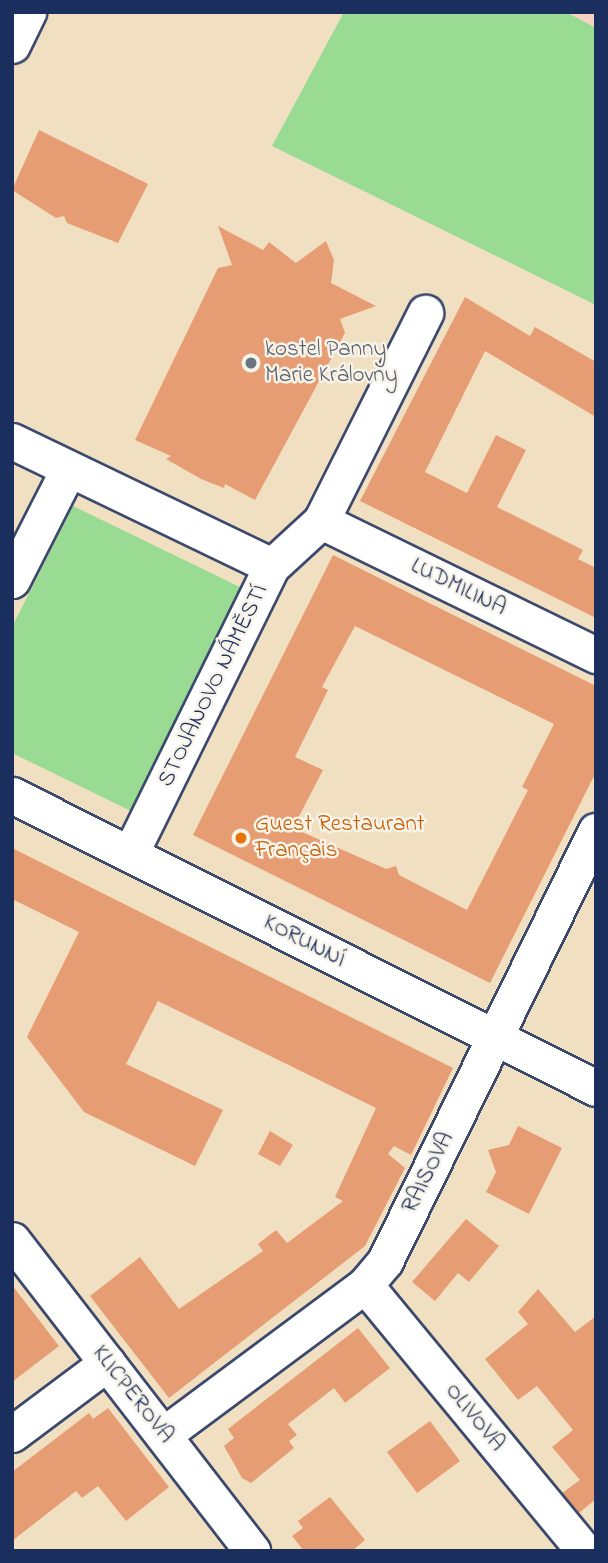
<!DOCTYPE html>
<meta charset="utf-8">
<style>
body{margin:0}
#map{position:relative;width:608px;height:1563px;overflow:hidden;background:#f1dfc2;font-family:"Indie Flower",sans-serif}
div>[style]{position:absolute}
.built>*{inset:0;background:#f6d2c4}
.green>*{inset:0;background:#99db93}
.building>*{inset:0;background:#e79d73}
.roads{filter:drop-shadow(2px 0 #3b496d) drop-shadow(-2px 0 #3b496d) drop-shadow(0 2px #3b496d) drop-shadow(0 -2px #3b496d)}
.street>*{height:35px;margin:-17.5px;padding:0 17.5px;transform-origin:17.5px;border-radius:17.5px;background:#fff}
.dots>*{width:19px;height:19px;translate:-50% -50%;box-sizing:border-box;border:4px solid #f7f3e8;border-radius:50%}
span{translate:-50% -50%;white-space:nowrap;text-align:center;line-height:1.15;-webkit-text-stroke:5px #f7f3e8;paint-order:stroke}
.worship-label{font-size:23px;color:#5b616d}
.left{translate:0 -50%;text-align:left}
.street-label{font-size:23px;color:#1b2f5e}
.food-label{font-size:23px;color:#c56008}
.frame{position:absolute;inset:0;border:14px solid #1b2f5e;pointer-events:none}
</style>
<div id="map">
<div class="built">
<div style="clip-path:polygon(566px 12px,596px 12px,596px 28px)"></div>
</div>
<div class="green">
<div style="clip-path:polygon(344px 12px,566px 12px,596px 28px,596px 305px,272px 146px)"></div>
<div style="clip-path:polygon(73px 506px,244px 589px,135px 813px,12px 753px,12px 627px)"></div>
</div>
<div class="building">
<div style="clip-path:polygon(39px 130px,148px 184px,118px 243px,67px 223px,64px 216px,56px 218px,12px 190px)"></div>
<div style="clip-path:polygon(218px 226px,263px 250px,269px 242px,296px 263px,326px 241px,334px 260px,331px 283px,376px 306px,340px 319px,345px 333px,255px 500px,225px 484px,224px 488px,201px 479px,166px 459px,171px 456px,135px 440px,218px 268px,232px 265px)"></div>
<div style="clip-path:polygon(465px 297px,530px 336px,535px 327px,596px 362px,596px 417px,485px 351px,425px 472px,467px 493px,496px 435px,526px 450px,497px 507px,583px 550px,578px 559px,596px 568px,596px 618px,360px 501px)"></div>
<div style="clip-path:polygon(evenodd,333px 555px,596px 686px,596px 772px,490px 983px,193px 835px,333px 555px,355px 626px,554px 724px,522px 787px,528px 790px,467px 910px,399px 875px,396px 866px,386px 869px,293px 828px,323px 770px,295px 757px,328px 690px,322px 687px,355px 626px)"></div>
<div style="clip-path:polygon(12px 848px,453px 1068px,411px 1155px,394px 1146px,388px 1154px,405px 1168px,365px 1246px,169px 1398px,90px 1296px,140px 1257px,179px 1309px,263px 1251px,258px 1244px,276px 1230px,287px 1243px,343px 1201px,335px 1197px,376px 1108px,158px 1001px,126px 1064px,223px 1110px,195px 1166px,84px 1112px,27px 1037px,79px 932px,12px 899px)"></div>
<div style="clip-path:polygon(518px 1126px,562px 1148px,529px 1214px,486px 1192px,496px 1172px,488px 1150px,509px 1145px)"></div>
<div style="clip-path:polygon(270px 1131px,293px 1145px,280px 1166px,258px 1154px)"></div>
<div style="clip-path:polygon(466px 1219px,499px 1246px,469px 1282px,458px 1273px,435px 1301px,412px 1282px)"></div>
<div style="clip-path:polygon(12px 1285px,59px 1346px,12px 1382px)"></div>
<div style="clip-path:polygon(538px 1289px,575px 1332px,596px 1316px,596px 1499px,579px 1513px,562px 1493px,580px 1480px,552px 1447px,573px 1430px,537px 1386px,518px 1400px,485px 1359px,528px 1324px,518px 1312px)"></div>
<div style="clip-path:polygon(358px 1328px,390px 1368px,345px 1403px,334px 1388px,288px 1424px,297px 1435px,289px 1441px,294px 1448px,251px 1483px,242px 1478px,224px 1446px,234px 1438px,228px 1429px)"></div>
<div style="clip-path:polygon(108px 1408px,169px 1487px,126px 1521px,98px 1486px,82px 1498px,76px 1491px,12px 1541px,12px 1472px,89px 1413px,93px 1419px)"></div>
<div style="clip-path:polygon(430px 1421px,460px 1461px,417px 1493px,387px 1452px)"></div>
<div style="clip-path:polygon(330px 1497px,365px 1540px,352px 1551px,304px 1551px,292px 1536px,303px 1528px,298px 1521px)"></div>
</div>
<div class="roads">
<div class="street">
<div style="left:12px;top:45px;width:37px;rotate:-64deg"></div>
<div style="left:12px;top:441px;width:288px;rotate:25.7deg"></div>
<div style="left:321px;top:521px;width:306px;rotate:26deg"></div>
<div style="left:12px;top:580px;width:123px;rotate:-63deg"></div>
<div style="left:12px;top:795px;width:653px;rotate:26.64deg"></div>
<div style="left:130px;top:854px;width:321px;rotate:-63.8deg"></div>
<div style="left:272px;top:566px;width:67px;rotate:-42.6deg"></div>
<div style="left:321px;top:521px;width:233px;rotate:-63.4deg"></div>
<div style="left:12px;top:1240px;width:393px;rotate:52.3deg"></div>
<div style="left:365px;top:1285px;width:345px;rotate:50.5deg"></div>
<div style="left:12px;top:1434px;width:119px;rotate:-36.8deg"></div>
<div style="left:163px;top:1435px;width:252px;rotate:-36.6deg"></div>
<div style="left:365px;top:1285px;width:31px;rotate:-50deg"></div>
<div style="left:385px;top:1261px;width:479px;rotate:-63.9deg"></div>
</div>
</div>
<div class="dots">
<div style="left:251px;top:363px;background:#6b7280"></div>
<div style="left:241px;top:838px;background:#e8710a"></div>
</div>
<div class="worship-label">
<span class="left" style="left:265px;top:363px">kostel Panny<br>Marie Královny</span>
</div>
<div class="street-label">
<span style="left:458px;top:588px;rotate:26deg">LUDMILINA</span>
<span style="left:214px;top:686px;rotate:-64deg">STOJANOVO NÁMĚSTÍ</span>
<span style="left:304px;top:942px;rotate:27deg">KORUNNÍ</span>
<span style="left:429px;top:1173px;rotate:-63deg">RAISOVA</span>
<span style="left:132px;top:1395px;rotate:52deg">KLICPEROVA</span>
<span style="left:474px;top:1418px;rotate:51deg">OLIVOVA</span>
</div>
<div class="food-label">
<span class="left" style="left:255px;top:838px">Guest Restaurant<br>Français</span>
</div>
<div class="frame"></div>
</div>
